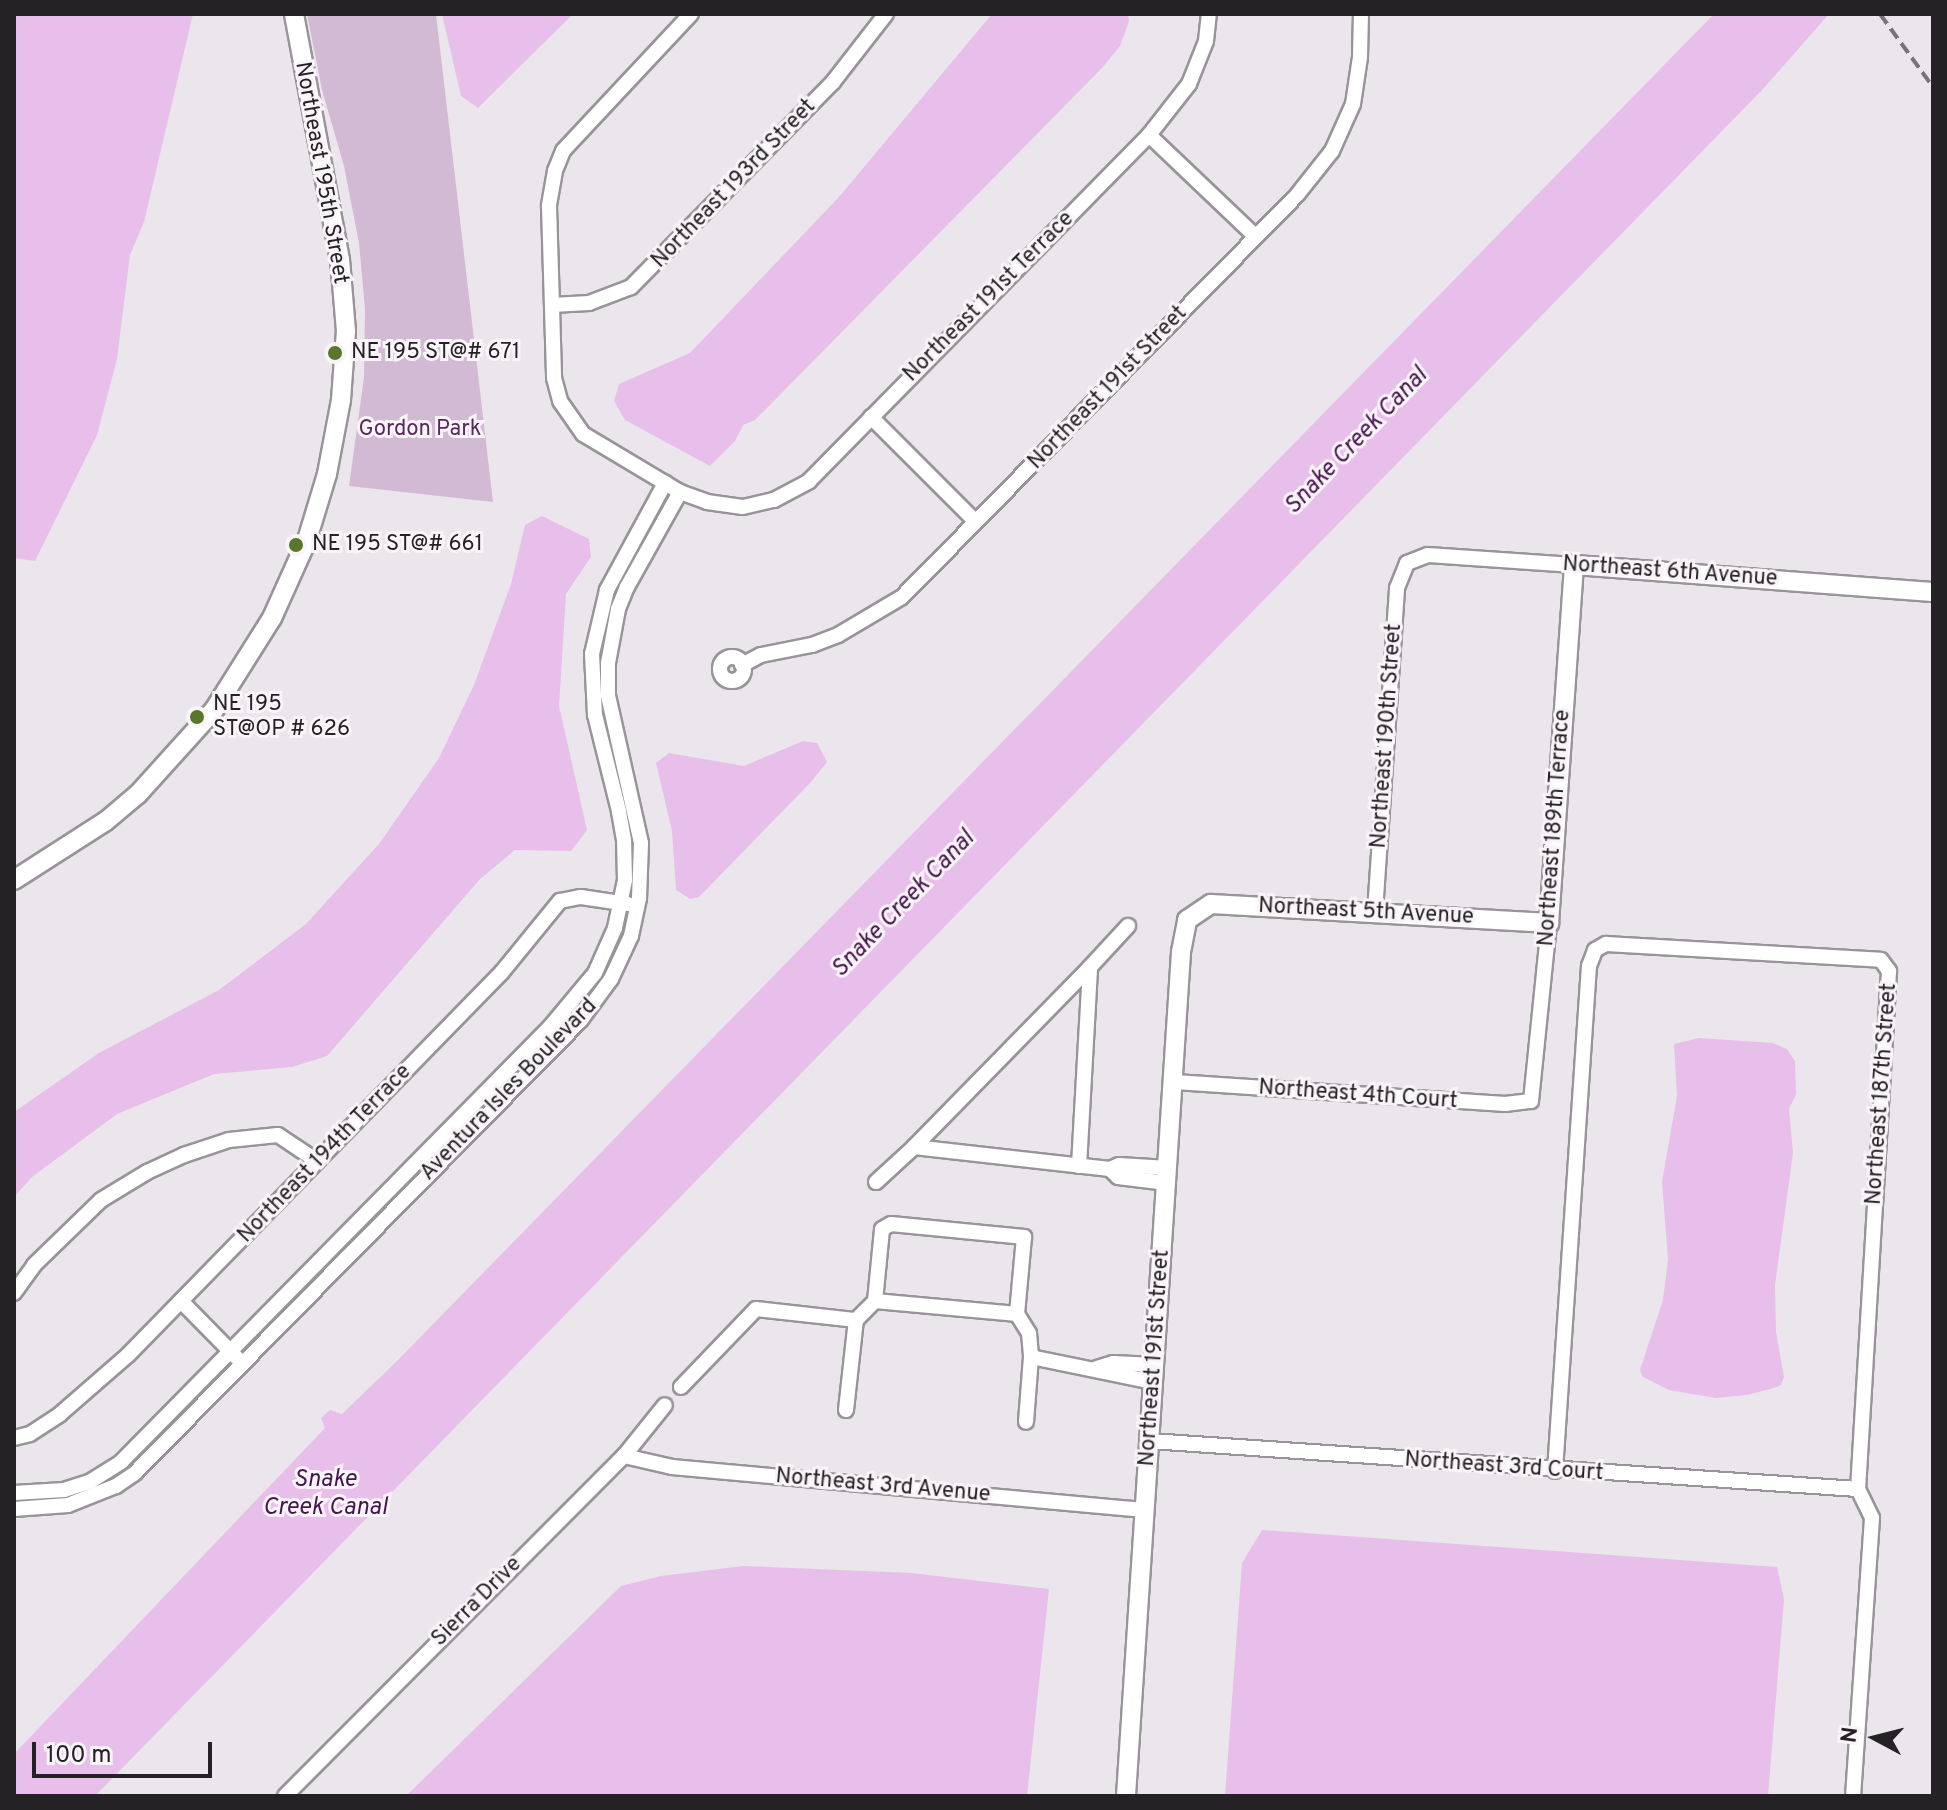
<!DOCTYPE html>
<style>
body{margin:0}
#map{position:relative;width:1947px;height:1810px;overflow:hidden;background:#ebe6eb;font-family:Overpass,sans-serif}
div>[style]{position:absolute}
.green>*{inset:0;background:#d3bad4}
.water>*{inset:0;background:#e8beeb}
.roads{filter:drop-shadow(2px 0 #989499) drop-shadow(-2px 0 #989499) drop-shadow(0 2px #989499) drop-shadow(0 -2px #989499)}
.minor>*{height:14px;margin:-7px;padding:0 7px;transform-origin:7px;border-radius:7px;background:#fff}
.minor>.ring{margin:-7px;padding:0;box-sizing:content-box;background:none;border:14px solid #fff;border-radius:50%}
.tertiary>*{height:18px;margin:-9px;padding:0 9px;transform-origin:9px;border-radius:9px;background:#fff}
.rail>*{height:4px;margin-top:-2px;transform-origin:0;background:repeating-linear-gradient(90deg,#777477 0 12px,transparent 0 18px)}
.dots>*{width:22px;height:22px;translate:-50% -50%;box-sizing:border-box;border:4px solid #f8f4f8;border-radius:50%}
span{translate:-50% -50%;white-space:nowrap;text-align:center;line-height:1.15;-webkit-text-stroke:6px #f8f4f8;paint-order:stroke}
.street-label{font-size:22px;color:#242224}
.poi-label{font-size:22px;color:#242224}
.left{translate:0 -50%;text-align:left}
.park-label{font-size:22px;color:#59285e}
.water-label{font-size:24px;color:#46154b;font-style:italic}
.frame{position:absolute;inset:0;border:16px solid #242224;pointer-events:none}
.north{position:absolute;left:1835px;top:1698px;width:80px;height:80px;-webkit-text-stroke:6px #f8f4f8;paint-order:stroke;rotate:277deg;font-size:22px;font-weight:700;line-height:32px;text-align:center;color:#242224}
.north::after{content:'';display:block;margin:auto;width:28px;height:36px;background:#242224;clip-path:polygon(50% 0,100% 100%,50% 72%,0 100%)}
.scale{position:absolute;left:32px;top:1742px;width:180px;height:36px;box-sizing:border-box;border:4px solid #242224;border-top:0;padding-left:10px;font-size:24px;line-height:28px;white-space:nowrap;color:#242224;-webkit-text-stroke:6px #f8f4f8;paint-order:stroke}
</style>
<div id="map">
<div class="green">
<div style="clip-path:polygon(307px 14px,436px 14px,493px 502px,349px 486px,364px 377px,365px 309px,359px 243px,344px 166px,322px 90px)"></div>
</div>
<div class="water">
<div style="clip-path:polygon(14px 14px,193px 14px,144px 222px,130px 255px,117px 359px,97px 435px,35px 561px,14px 558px)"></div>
<div style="clip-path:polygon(442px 14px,573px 14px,478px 108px,461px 96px)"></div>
<div style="clip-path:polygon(992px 14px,1128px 14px,1129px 21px,1120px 46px,1102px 68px,755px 420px,743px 425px,735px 441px,710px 466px,625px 420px,614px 401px,619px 384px,690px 353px,839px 197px)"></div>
<div style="clip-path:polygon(1714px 14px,1829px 14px,1763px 89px,95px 1796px,14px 1796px,14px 1754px,325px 1428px,321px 1418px,330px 1410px,342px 1414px,397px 1361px)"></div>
<div style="clip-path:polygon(542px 516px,589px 539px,591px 557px,566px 594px,559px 706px,587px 830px,571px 851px,515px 850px,480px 879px,327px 1056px,292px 1067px,214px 1074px,117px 1114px,32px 1177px,14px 1197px,14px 1112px,99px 1053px,219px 990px,306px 924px,379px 844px,439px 758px,474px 685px,511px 584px,525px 525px)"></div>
<div style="clip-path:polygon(803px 741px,817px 743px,827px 762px,811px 782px,699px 897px,690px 899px,676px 890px,672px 831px,656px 763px,669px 753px,744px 766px)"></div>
<div style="clip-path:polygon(1699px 1038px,1773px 1043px,1787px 1049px,1795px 1061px,1796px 1094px,1789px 1109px,1793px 1153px,1775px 1285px,1776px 1332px,1784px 1377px,1781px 1385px,1774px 1388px,1747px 1395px,1716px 1398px,1669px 1390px,1643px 1377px,1640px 1370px,1663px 1300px,1668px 1259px,1662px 1182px,1677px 1096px,1674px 1044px)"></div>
<div style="clip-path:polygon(1262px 1530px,1777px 1567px,1784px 1599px,1768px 1796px,1225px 1796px,1242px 1563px)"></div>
<div style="clip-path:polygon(743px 1566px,912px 1573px,1049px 1589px,1027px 1796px,406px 1796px,621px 1586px,661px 1576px)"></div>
</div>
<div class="roads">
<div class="minor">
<div style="left:691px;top:14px;width:187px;rotate:133.1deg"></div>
<div style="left:563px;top:151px;width:22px;rotate:112deg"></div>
<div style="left:555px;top:171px;width:36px;rotate:100deg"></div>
<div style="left:549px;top:206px;width:172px;rotate:88.3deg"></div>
<div style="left:554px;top:378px;width:24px;rotate:75deg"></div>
<div style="left:560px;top:401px;width:40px;rotate:55.1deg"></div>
<div style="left:583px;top:434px;width:113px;rotate:30.9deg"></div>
<div style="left:680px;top:492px;width:29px;rotate:20deg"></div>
<div style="left:707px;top:502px;width:36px;rotate:8deg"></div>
<div style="left:743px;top:507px;width:32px;rotate:-13deg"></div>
<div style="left:774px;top:500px;width:40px;rotate:-28deg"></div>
<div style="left:809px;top:481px;width:485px;rotate:-45.5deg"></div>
<div style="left:1149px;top:135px;width:65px;rotate:-51.9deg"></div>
<div style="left:1189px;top:84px;width:46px;rotate:-68.4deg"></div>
<div style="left:1206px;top:41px;width:27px;rotate:-84deg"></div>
<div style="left:1149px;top:135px;width:146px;rotate:43.6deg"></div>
<div style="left:552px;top:305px;width:37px;rotate:-3deg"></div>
<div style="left:589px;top:303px;width:45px;rotate:-20.9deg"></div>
<div style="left:631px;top:287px;width:288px;rotate:-45.4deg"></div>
<div style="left:833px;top:82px;width:86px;rotate:-52.1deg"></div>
<div style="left:871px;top:417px;width:148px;rotate:45deg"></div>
<div class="ring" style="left:720px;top:657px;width:10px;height:10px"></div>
<div style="left:742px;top:665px;width:21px;rotate:-28deg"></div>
<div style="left:761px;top:655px;width:52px;rotate:-11.1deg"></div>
<div style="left:812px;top:645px;width:28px;rotate:-21deg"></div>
<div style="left:838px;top:635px;width:74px;rotate:-30.7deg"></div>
<div style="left:902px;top:597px;width:564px;rotate:-45.5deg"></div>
<div style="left:1297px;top:195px;width:56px;rotate:-51.5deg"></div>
<div style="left:1332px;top:151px;width:51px;rotate:-65.9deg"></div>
<div style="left:1353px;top:104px;width:48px;rotate:-81.5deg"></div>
<div style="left:1360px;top:57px;width:43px;rotate:-88.7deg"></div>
<div style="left:1375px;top:912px;width:325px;rotate:-86.1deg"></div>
<div style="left:1397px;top:588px;width:27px;rotate:-68deg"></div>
<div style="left:1407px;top:563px;width:22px;rotate:-21deg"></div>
<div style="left:1428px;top:555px;width:146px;rotate:3.9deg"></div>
<div style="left:1175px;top:1082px;width:331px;rotate:3.8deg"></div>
<div style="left:1505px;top:1104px;width:26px;rotate:-7deg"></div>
<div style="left:1531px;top:1101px;width:179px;rotate:-84.2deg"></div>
<div style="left:914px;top:1147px;width:252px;rotate:-45.6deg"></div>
<div style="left:1079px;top:1166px;width:199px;rotate:-86.8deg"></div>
<div style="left:1090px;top:967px;width:56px;rotate:-47.2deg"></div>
<div style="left:1110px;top:1169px;width:11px;rotate:45deg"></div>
<div style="left:1118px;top:1177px;width:49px;rotate:7deg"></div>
<div style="left:876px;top:1182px;width:52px;rotate:-42.6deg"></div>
<div style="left:914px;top:1147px;width:197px;rotate:6.4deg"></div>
<div style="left:1110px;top:1169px;width:10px;rotate:-24deg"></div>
<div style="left:1119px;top:1165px;width:49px;rotate:3.5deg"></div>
<div style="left:14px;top:1293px;width:34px;rotate:-54deg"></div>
<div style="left:34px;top:1265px;width:93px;rotate:-44.1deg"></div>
<div style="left:101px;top:1200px;width:54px;rotate:-31.3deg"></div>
<div style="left:147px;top:1172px;width:41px;rotate:-24.7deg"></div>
<div style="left:184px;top:1155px;width:47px;rotate:-18.4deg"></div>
<div style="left:229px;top:1140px;width:49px;rotate:-5.8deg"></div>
<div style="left:278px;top:1135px;width:47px;rotate:33.7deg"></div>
<div style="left:181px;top:1301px;width:80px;rotate:45.5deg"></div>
<div style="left:875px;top:1301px;width:72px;rotate:-84.4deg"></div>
<div style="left:882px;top:1229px;width:10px;rotate:-29deg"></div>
<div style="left:891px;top:1224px;width:134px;rotate:5.6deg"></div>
<div style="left:1024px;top:1237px;width:77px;rotate:95.2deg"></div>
<div style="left:1031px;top:1357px;width:125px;rotate:11.6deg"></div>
<div style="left:1097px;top:1368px;width:17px;rotate:-17deg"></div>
<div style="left:1113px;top:1363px;width:42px;rotate:2.7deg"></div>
<div style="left:681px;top:1387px;width:108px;rotate:-46.1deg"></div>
<div style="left:756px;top:1309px;width:101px;rotate:6.3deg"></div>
<div style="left:846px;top:1410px;width:91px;rotate:-83.7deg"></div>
<div style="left:856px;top:1320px;width:27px;rotate:-45deg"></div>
<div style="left:875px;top:1301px;width:143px;rotate:5.2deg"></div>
<div style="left:1017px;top:1314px;width:22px;rotate:58deg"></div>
<div style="left:1029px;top:1333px;width:24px;rotate:85deg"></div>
<div style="left:1031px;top:1357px;width:65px;rotate:94.4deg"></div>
<div style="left:14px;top:1438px;width:16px;rotate:-14deg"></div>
<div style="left:30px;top:1434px;width:35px;rotate:-33deg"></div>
<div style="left:59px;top:1415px;width:91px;rotate:-41deg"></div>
<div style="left:128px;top:1355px;width:535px;rotate:-45.68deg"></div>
<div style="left:502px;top:972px;width:92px;rotate:-50.8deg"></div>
<div style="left:560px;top:901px;width:21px;rotate:-11deg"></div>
<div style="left:581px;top:897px;width:48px;rotate:8.5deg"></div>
<div style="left:1150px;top:1441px;width:710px;rotate:3.88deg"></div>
<div style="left:624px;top:1456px;width:49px;rotate:12.9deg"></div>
<div style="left:672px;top:1467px;width:474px;rotate:5.2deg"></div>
<div style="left:1555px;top:1471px;width:506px;rotate:-86.15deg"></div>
<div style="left:1589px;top:966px;width:17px;rotate:-69deg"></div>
<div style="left:1595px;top:950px;width:13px;rotate:-29deg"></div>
<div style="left:1606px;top:944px;width:275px;rotate:3.3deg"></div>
<div style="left:1881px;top:960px;width:14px;rotate:54deg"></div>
<div style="left:1889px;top:971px;width:519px;rotate:93.42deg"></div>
<div style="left:1858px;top:1489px;width:32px;rotate:64deg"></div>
<div style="left:1872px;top:1518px;width:279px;rotate:93.9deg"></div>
<div style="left:14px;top:1493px;width:50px;rotate:-3.4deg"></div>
<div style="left:64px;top:1490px;width:28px;rotate:-18deg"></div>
<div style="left:91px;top:1481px;width:36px;rotate:-32deg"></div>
<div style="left:121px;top:1462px;width:611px;rotate:-45.4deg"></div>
<div style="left:550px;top:1027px;width:70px;rotate:-50.2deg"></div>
<div style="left:595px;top:973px;width:49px;rotate:-66deg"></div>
<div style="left:615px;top:928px;width:49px;rotate:-78.2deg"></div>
<div style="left:625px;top:880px;width:40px;rotate:-91.4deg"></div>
<div style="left:624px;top:840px;width:29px;rotate:-100deg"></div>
<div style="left:619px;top:811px;width:99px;rotate:-104deg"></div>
<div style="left:595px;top:715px;width:61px;rotate:-92.8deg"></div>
<div style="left:592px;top:654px;width:66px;rotate:-76.8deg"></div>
<div style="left:607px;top:590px;width:122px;rotate:-61.5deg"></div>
<div style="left:14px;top:1509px;width:54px;rotate:-4.2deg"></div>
<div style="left:68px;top:1505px;width:52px;rotate:-21.6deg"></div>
<div style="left:116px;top:1486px;width:23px;rotate:-34deg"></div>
<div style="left:135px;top:1473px;width:634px;rotate:-45.45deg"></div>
<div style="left:580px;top:1021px;width:52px;rotate:-53.6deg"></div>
<div style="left:611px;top:979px;width:47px;rotate:-65.1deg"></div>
<div style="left:631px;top:936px;width:39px;rotate:-78deg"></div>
<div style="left:639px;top:898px;width:55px;rotate:-87.9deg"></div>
<div style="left:641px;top:843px;width:152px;rotate:-102.6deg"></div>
<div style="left:608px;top:695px;width:32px;rotate:-90deg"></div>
<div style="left:608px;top:663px;width:55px;rotate:-79.5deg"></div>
<div style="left:618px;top:609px;width:24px;rotate:-68deg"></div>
<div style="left:627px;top:587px;width:109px;rotate:-60.8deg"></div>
<div style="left:285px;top:1796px;width:480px;rotate:-45.1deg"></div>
<div style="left:624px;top:1456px;width:65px;rotate:-51.2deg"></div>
</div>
<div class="tertiary">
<div style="left:14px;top:880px;width:109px;rotate:-32.7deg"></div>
<div style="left:106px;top:821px;width:42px;rotate:-40.2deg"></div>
<div style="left:138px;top:794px;width:113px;rotate:-47.9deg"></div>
<div style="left:214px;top:710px;width:109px;rotate:-57.8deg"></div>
<div style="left:272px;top:618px;width:85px;rotate:-65.8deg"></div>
<div style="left:307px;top:540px;width:69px;rotate:-73.1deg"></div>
<div style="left:327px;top:474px;width:75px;rotate:-79.3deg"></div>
<div style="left:341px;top:400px;width:69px;rotate:-85.9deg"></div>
<div style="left:346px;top:331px;width:71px;rotate:-94.8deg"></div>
<div style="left:340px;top:260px;width:250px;rotate:-100.6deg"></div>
<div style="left:1126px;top:1796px;width:846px;rotate:-86.27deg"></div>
<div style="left:1181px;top:952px;width:33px;rotate:-79deg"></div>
<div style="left:1187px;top:920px;width:29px;rotate:-34deg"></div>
<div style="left:1211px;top:904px;width:339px;rotate:3.2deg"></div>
<div style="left:1549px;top:923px;width:359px;rotate:-86deg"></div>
<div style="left:1574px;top:565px;width:360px;rotate:4.3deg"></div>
</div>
</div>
<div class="rail">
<div style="left:1880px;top:14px;width:90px;rotate:54deg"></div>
</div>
<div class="dots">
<div style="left:335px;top:353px;background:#58762c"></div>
<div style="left:296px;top:545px;background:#58762c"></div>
<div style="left:197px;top:717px;background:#58762c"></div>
</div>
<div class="street-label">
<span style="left:321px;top:173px;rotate:80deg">Northeast 195th Street</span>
<span style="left:734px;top:184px;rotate:-46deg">Northeast 193rd Street</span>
<span style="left:989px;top:297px;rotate:-45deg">Northeast 191st Terrace</span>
<span style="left:1108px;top:388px;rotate:-46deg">Northeast 191st Street</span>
<span style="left:1670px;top:572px;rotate:4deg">Northeast 6th Avenue</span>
<span style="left:1387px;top:736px;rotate:-86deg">Northeast 190th Street</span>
<span style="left:1555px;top:828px;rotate:-86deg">Northeast 189th Terrace</span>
<span style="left:1366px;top:912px;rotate:3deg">Northeast 5th Avenue</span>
<span style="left:509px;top:1090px;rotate:-46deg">Aventura Isles Boulevard</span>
<span style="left:1882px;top:1094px;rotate:-86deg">Northeast 187th Street</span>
<span style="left:1358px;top:1095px;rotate:4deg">Northeast 4th Court</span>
<span style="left:325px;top:1154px;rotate:-46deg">Northeast 194th Terrace</span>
<span style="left:1155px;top:1358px;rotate:-86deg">Northeast 191st Street</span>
<span style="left:1504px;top:1467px;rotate:4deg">Northeast 3rd Court</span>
<span style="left:883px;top:1486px;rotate:5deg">Northeast 3rd Avenue</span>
<span style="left:477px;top:1602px;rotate:-45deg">Sierra Drive</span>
</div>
<div class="poi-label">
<span class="left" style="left:351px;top:353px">NE 195 ST@# 671</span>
<span class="left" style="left:312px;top:545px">NE 195 ST@# 661</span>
<span class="left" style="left:213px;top:717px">NE 195<br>ST@OP # 626</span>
</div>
<div class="park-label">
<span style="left:420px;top:430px">Gordon Park</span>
</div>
<div class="water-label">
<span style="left:1357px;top:442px;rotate:-46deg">Snake Creek Canal</span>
<span style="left:904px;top:905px;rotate:-46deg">Snake Creek Canal</span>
<span style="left:325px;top:1495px">Snake<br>Creek Canal</span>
</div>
<div class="frame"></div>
<div class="north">N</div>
<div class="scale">100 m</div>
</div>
